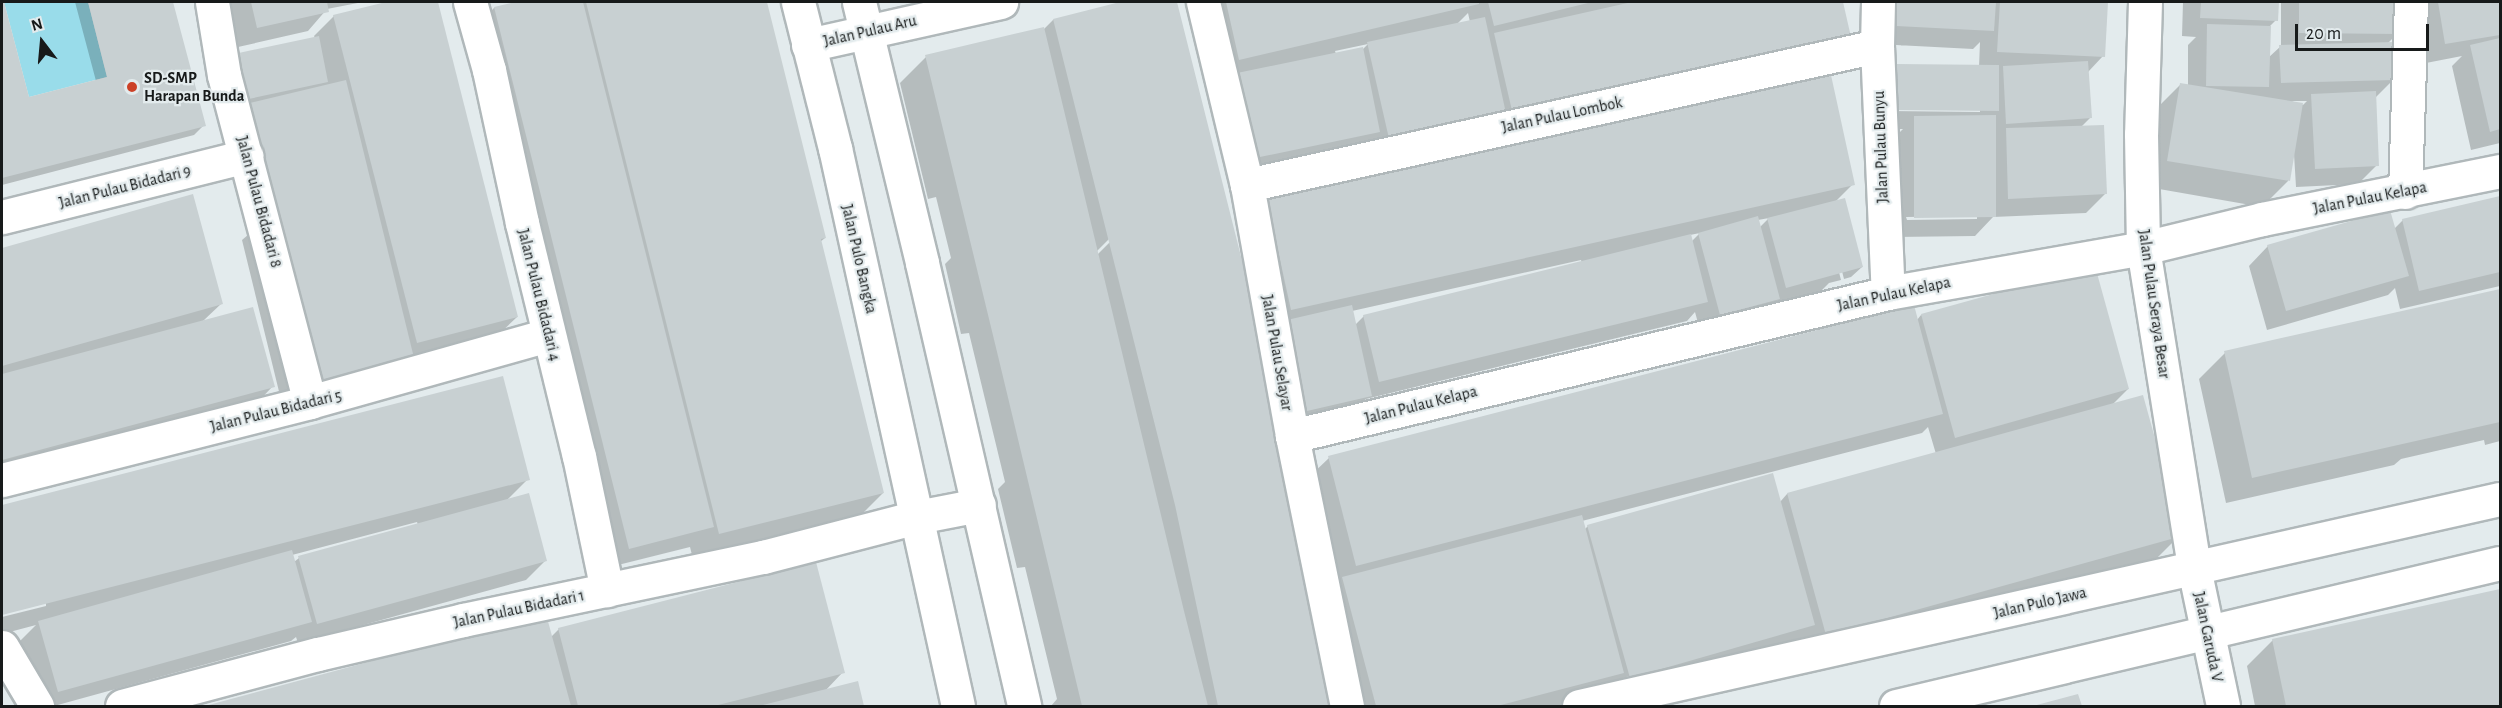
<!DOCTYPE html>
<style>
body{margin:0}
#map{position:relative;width:2502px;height:708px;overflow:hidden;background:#e3ebed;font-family:"Alegreya Sans",sans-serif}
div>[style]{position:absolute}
.green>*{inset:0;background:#99dcea}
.shadow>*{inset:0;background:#0003}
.building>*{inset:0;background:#c8d0d2}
.roads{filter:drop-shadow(2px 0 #b0b8ba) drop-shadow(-2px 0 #b0b8ba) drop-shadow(0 2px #b0b8ba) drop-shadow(0 -2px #b0b8ba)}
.street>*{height:33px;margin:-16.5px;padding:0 16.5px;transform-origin:16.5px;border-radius:16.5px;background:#fff}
.dots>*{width:16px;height:16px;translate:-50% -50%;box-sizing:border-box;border:3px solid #e3ebed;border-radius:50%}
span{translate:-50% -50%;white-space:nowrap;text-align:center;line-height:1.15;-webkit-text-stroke:4.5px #e3ebed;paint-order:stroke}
.street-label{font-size:16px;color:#171a1a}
.poi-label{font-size:16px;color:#171a1a;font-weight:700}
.left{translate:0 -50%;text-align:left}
.frame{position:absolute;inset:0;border:3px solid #171a1a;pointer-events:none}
.north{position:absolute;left:12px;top:12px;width:60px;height:60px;-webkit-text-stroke:4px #e3ebed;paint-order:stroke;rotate:344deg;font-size:16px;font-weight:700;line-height:24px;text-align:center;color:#171a1a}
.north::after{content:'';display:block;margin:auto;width:21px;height:27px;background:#171a1a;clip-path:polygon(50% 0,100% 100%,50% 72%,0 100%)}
.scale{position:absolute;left:2295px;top:24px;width:134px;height:27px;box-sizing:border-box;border:3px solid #171a1a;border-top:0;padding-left:8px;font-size:18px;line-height:21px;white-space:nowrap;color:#171a1a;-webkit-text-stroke:4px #e3ebed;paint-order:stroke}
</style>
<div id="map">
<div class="green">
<div style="clip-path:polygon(4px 2px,88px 2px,107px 77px,29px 97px)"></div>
</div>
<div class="shadow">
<div style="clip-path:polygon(2px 2px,28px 99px,96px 81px,75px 2px,172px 2px,204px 125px,194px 135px,2px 185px)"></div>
<div style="clip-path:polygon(228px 2px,363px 2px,327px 9px,308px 31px,238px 47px)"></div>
<div style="clip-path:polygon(392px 2px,436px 2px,517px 317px,497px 336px,284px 412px,242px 240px,249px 234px,225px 119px,315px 38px,314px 36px,334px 16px)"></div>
<div style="clip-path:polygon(521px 2px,766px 2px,825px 238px,820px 242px,883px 493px,857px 519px,693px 559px,690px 547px,610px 567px,475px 28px,494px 8px)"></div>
<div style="clip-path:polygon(evenodd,1126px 2px,1175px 2px,1333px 706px,1051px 706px,1057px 699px,1025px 567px,1017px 568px,998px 489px,1005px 482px,969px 333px,961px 334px,945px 264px,951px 258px,936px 197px,928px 199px,900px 83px,926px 57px,1043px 30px,1053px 20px,1126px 2px,1113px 235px,1115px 237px,1097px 255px,1097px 251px,1113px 235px)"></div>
<div style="clip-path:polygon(evenodd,1202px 2px,1842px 2px,1850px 36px,1236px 176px,1220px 79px,1202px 2px,1468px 13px,1470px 22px,1457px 24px,1468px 13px,1202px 2px,1368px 44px,1363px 49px,1336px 54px,1335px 51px,1368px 44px)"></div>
<div style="clip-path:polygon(evenodd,1882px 2px,2106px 2px,2103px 56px,2088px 72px,2090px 118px,2081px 127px,2105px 194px,2086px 213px,1993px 217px,1975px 236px,1895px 237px,1895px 137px,1903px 129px,1877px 129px,1877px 85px,1897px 66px,1979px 67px,1980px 42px,1973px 49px,1877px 44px,1882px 2px,1888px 108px,1980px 109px,1980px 112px,1888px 111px,1888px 108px,1882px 2px,1977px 216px,1977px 219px,1907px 220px,1906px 217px,1977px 216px)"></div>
<div style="clip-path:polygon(evenodd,2183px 2px,2277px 2px,2276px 20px,2269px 27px,2268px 58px,2281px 46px,2281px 2px,2397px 2px,2397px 34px,2387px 44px,2393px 80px,2375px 98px,2377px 165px,2358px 184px,2296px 187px,2294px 154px,2288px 181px,2262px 207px,2142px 186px,2155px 110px,2181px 84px,2188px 86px,2188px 45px,2196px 37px,2182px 36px,2183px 2px,2291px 101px,2307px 101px,2303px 105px,2291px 101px)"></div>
<div style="clip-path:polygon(2415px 2px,2500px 2px,2500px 143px,2471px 150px,2452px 66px,2462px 56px,2426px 63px)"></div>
<div style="clip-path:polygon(evenodd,1853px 184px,1836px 201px,1862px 267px,1851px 277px,1844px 279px,1826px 209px,1823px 209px,1841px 280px,1829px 283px,1820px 292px,1701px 334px,1695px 312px,1687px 321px,1366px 399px,1351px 415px,1288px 429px,1248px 221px,1268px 202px,1853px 184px,1769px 218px,1760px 227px,1758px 220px,1769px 218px,1853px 184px,1700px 233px,1692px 241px,1690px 235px,1700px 233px,1853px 184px,1581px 260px,1582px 263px,1364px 316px,1355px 325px,1352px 311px,1581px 260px)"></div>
<div style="clip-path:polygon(192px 196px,222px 303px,203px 321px,273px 386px,254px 406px,2px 473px,2px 249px)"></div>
<div style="clip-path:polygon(2500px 197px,2500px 286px,2400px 309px,2395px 288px,2388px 295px,2267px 330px,2249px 266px,2268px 246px,2394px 229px,2403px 220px)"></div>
<div style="clip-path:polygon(2500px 291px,2500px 441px,2485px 445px,2484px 440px,2401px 459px,2394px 465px,2226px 503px,2199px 379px,2225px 353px)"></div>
<div style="clip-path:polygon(evenodd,1921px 315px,2128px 389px,2112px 405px,2180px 535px,2154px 561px,1567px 706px,1344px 706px,1309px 477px,1329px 458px,1917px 320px,1921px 315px,1928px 427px,1936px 454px,1787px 494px,1780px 502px,1588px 526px,1584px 530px,1582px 521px,1922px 433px,1928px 427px,1921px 315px,1646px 671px,1646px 675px,1623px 681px,1623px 678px,1646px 671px)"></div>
<div style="clip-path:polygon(evenodd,502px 378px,528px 479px,506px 501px,545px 561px,526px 580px,298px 643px,296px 637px,291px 641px,54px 706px,38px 706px,20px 641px,36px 625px,2px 634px,2px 617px,46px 606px,46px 603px,2px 614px,2px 506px,502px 378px,417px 522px,418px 525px,299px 558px,294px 562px,292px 555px,417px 522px)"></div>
<div style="clip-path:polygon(2500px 590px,2500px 706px,2255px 706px,2247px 666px,2273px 640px)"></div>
<div style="clip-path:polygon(545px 616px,551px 637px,559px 629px,843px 672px,825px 691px,857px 683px,863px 706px,209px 706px)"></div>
<div style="clip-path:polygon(2077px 695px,2080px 706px,2036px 706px)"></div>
</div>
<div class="building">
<div style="clip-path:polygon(2px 2px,4px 2px,29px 97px,107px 77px,88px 2px,173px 2px,206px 126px,2px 178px)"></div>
<div style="clip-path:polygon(251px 2px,327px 2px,329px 12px,257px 28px)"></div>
<div style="clip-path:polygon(386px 2px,438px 2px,518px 317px,417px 343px,333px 15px)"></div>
<div style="clip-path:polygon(515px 2px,583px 2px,714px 527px,629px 549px,494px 7px)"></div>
<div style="clip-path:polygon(586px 2px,767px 2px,826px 238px,821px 239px,884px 493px,719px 534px)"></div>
<div style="clip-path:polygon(1120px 2px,1177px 2px,1264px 348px,1334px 706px,1218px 706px,1175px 505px,1053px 19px)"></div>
<div style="clip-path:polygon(1226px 2px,1479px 2px,1479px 4px,1239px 60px)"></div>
<div style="clip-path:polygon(1488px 2px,1592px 2px,1494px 26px)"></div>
<div style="clip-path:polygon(1632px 2px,1843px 2px,1851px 37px,1513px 115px,1494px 33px)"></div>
<div style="clip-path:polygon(1897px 2px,1996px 2px,1994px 31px,1896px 26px)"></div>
<div style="clip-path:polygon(2000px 2px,2108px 2px,2105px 57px,1997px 52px)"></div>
<div style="clip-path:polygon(2201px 2px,2279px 2px,2278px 21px,2200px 18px)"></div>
<div style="clip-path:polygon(2299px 2px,2399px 2px,2398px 34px,2299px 33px)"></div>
<div style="clip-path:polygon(2438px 2px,2500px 2px,2500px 35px,2445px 44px)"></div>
<div style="clip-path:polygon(1485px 17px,1507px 118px,1390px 143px,1367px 42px)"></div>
<div style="clip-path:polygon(2207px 24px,2271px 26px,2269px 87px,2206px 86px)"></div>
<div style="clip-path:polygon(1044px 27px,1184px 611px,1208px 706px,1082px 706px,998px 356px,925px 55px)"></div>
<div style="clip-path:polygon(319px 36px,328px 82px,244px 100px,234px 54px)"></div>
<div style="clip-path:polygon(2500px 38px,2500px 129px,2490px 132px,2470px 45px)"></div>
<div style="clip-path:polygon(2394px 42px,2395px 80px,2281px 83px,2279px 45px)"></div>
<div style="clip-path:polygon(1363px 47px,1380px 132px,1255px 158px,1237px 73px)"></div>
<div style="clip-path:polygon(2088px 61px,2092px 118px,2006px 124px,2003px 66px)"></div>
<div style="clip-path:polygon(1896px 64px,1999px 65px,1999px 111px,1895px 110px)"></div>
<div style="clip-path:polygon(1831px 75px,1855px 185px,1291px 310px,1267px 200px)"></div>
<div style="clip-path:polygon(346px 80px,415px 362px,310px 387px,241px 105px)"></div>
<div style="clip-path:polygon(2180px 83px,2303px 103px,2290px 181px,2167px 161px)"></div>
<div style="clip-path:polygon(2376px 91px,2379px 166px,2315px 169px,2311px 94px)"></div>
<div style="clip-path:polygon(1996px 115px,1996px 217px,1914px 218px,1914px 116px)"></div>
<div style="clip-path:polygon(2104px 125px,2107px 194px,2008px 199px,2006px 128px)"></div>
<div style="clip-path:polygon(193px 194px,223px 304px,2px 366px,2px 248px)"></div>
<div style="clip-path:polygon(2500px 196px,2500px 272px,2419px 291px,2402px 219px)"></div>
<div style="clip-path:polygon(1845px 198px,1863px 267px,1786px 288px,1767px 218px)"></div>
<div style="clip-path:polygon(2390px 210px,2409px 276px,2286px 311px,2267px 245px)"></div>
<div style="clip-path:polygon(1758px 216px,1780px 299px,1720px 315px,1698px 233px)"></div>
<div style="clip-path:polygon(1691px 234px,1708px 302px,1379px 382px,1363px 315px)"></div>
<div style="clip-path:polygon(2095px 266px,2129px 389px,1955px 438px,1921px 314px)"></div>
<div style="clip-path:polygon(2500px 289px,2500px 422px,2252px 478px,2224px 351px)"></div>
<div style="clip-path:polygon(1352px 305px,1372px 396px,1307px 411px,1287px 320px)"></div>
<div style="clip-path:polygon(1914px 305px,1943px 414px,1356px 566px,1328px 456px)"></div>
<div style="clip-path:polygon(253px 307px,275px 387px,2px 460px,2px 374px)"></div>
<div style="clip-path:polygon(503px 376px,530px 480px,2px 615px,2px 505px)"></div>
<div style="clip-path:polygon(2143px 395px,2182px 536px,1826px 635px,1787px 493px)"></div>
<div style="clip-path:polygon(1773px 473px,1815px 625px,1630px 678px,1587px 525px)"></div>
<div style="clip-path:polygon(529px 493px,547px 561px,317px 624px,298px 556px)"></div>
<div style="clip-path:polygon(1582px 515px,1624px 673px,1497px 706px,1376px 706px,1342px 577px)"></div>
<div style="clip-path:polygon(292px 550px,312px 622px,58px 692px,38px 621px)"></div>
<div style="clip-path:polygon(816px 562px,845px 673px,714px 706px,578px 706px,558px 628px)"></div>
<div style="clip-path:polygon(2500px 589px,2500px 706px,2286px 706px,2272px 639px)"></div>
<div style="clip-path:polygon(546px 614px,571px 706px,205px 706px)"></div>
<div style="clip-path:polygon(858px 681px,864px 706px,759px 706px)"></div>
<div style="clip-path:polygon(2078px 694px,2082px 706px,2033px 706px)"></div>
</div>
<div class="roads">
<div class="street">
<div style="left:212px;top:2px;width:74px;rotate:80.7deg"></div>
<div style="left:224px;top:75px;width:338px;rotate:75.3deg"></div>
<div style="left:470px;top:2px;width:71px;rotate:74.4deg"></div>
<div style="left:489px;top:70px;width:157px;rotate:77.8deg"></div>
<div style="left:522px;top:223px;width:240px;rotate:76.3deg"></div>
<div style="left:579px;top:456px;width:137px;rotate:78.2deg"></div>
<div style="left:798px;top:2px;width:151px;rotate:75.8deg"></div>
<div style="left:835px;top:148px;width:571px;rotate:77.57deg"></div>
<div style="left:859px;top:2px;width:268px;rotate:76.4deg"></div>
<div style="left:922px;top:263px;width:455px;rotate:77deg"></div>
<div style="left:1203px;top:2px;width:188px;rotate:76.5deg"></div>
<div style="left:1247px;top:185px;width:255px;rotate:79.8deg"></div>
<div style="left:1292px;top:436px;width:276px;rotate:78.5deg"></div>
<div style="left:1878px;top:2px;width:44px;rotate:91.3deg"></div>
<div style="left:1877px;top:46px;width:247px;rotate:87.5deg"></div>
<div style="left:2145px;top:2px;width:132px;rotate:91.7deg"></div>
<div style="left:2141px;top:134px;width:114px;rotate:89deg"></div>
<div style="left:2143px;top:248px;width:324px;rotate:80.9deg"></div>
<div style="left:2194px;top:568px;width:141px;rotate:78.1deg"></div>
<div style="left:808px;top:45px;width:198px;rotate:-12.6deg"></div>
<div style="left:1247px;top:185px;width:645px;rotate:-12.44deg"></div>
<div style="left:2405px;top:192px;width:190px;rotate:-88.2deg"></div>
<div style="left:2px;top:217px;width:252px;rotate:-14deg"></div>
<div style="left:1292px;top:436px;width:613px;rotate:-13.49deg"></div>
<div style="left:1888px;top:293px;width:259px;rotate:-10deg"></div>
<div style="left:2143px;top:248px;width:122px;rotate:-13.7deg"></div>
<div style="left:2262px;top:219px;width:243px;rotate:-11.4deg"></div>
<div style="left:2px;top:480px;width:318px;rotate:-14.2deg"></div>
<div style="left:310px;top:402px;width:247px;rotate:-15.7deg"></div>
<div style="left:2px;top:647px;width:69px;rotate:59.3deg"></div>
<div style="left:122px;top:706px;width:203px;rotate:-14.9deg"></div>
<div style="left:318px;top:654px;width:149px;rotate:-13.2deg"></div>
<div style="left:463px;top:620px;width:307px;rotate:-11.9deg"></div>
<div style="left:763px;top:557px;width:159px;rotate:-14.6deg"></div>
<div style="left:917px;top:517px;width:63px;rotate:-11deg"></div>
<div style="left:1579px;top:706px;width:944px;rotate:-12.67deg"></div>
<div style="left:1896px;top:706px;width:621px;rotate:-13.32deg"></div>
</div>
</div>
<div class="dots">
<div style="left:132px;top:87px;background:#cc4127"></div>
</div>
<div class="street-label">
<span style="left:870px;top:31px;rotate:-13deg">Jalan Pulau Aru</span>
<span style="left:1562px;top:115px;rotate:-12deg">Jalan Pulau Lombok</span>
<span style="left:1881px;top:147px;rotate:-92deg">Jalan Pulau Bunyu</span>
<span style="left:125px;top:187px;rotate:-14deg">Jalan Pulau Bidadari 9</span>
<span style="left:2370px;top:198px;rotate:-11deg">Jalan Pulau Kelapa</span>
<span style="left:259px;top:202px;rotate:75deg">Jalan Pulau Bidadari 8</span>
<span style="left:859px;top:259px;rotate:77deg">Jalan Pulo Bangka</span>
<span style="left:1894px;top:294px;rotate:-12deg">Jalan Pulau Kelapa</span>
<span style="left:539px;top:295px;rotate:76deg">Jalan Pulau Bidadari 4</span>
<span style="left:2154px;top:304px;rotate:82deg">Jalan Pulau Seraya Besar</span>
<span style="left:1277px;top:353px;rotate:80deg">Jalan Pulau Selayar</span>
<span style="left:1421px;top:405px;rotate:-14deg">Jalan Pulau Kelapa</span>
<span style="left:276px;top:411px;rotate:-14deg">Jalan Pulau Bidadari 5</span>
<span style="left:2040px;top:603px;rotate:-13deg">Jalan Pulo Jawa</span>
<span style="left:519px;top:609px;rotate:-12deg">Jalan Pulau Bidadari 1</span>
<span style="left:2208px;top:637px;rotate:78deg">Jalan Garuda V</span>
</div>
<div class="poi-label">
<span class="left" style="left:144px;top:87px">SD-SMP<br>Harapan Bunda</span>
</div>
<div class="frame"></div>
<div class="north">N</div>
<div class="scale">20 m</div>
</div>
